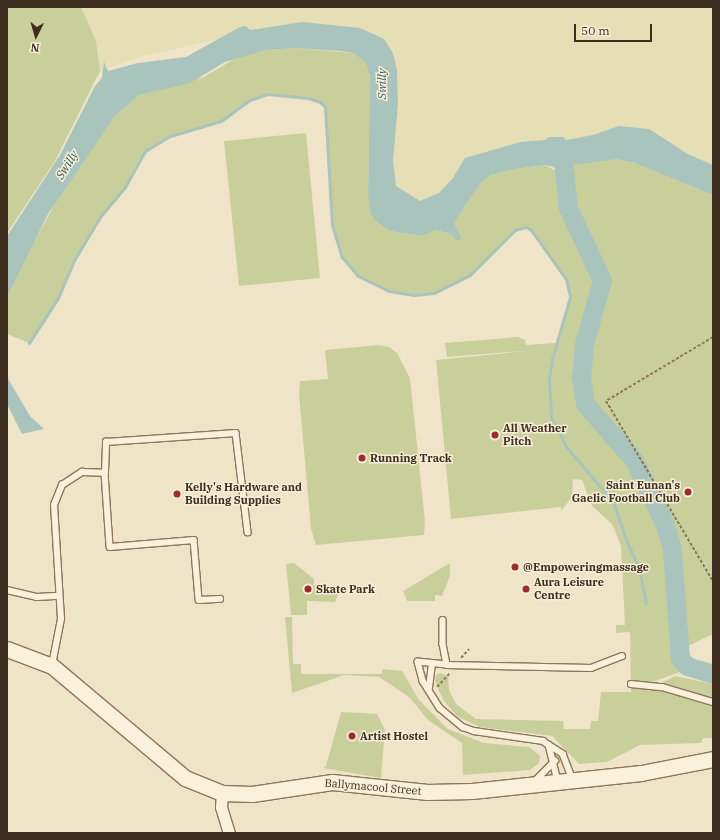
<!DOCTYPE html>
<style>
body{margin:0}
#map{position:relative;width:720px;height:840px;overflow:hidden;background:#f0e4c8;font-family:"IBM Plex Serif",serif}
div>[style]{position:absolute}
.farmland>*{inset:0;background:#e6deb5}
.green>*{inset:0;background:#c9cf9b}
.water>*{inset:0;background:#a9c4bc}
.stream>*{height:3px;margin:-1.5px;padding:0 1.5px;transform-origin:1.5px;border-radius:1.5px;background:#a9c4bc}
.river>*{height:19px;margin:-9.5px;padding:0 9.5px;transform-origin:9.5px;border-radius:9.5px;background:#a9c4bc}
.path>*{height:2px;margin-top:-1px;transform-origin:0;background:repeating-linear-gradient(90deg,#8d765c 0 3px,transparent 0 5px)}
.roads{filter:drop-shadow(1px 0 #8d765c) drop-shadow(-1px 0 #8d765c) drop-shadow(0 1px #8d765c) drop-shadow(0 -1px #8d765c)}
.lane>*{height:5.5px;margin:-2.75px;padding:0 2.75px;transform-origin:2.75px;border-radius:2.75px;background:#faf1dc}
.street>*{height:11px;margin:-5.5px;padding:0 5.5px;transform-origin:5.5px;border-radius:5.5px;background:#faf1dc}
.secondary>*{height:15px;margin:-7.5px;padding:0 7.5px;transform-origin:7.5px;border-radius:7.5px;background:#faf1dc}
.dots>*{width:11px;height:11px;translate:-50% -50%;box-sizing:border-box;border:2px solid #f7eed8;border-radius:50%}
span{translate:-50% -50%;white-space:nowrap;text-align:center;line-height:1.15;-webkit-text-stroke:3px #f7eed8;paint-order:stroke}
.poi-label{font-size:11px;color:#3d2e20;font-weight:700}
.left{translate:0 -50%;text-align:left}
.right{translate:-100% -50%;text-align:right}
.street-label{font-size:11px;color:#3d2e20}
.water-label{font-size:12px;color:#2f5d5a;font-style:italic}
.frame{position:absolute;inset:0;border:8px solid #3d2e20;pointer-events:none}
.north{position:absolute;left:16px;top:16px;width:40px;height:40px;-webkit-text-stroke:3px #f7eed8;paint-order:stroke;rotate:185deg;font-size:11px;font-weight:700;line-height:16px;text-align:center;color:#3d2e20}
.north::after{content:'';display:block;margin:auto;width:14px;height:18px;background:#3d2e20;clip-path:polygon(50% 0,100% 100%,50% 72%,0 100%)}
.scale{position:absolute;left:574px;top:24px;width:78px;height:18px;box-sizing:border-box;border:2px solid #3d2e20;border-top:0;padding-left:5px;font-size:12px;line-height:14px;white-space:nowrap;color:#3d2e20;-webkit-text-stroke:3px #f7eed8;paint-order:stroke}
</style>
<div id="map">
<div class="farmland">
<div style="clip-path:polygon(81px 7px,713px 7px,713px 181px,487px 156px,420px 208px,388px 195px,388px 56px,271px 32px,209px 41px,140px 57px,100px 71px,96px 41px)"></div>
</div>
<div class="green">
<div style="clip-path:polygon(7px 7px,81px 7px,96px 41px,100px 71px,55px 161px,7px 233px)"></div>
<div style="clip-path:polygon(296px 48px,353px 53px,366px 63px,370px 76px,368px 194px,378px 223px,390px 231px,422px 236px,436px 230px,451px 234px,457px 242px,462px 238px,454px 223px,480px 184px,491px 175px,515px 169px,545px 165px,562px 174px,575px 165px,588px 161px,616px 159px,632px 162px,713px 195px,713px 634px,684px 648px,681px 571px,675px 544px,669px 537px,677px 598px,678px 650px,683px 663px,680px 672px,652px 682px,653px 687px,675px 676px,713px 684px,713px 738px,703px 738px,701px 743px,640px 745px,607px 762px,579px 764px,552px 736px,479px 727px,457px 716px,443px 700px,435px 681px,436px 675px,440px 673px,448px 676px,449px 690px,456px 704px,476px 719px,563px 721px,564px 729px,590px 729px,591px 721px,598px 721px,601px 692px,631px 692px,630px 632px,616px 633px,616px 625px,625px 625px,621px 546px,612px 524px,592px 506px,582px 480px,573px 479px,572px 497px,561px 511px,561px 507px,451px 519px,436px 360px,537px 350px,447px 357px,445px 343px,518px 337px,525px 340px,526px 345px,556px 343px,571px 292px,566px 279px,531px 230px,526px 227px,515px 230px,470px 275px,434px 293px,414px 295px,389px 291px,358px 276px,342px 257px,332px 225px,325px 107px,320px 102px,308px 98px,267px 94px,250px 100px,221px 121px,170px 136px,145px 151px,125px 187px,100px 217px,73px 262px,58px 298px,29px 343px,7px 334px,7px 297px,26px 257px,63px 189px,115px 116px,139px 95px,204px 77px,236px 58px,266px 50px)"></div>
<div style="clip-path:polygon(306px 133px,320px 278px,239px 286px,224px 141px)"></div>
<div style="clip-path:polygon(378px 345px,389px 347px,397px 353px,410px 378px,425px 522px,424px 535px,316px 545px,311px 529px,299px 394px,300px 381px,328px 379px,325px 350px)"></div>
<div style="clip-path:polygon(294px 563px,314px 579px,314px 585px,320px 584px,338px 595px,335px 602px,307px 601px,307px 615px,291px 615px,286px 564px)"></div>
<div style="clip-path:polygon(450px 563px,450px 576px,442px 596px,435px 595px,435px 601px,407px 601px,403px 591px)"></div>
<div style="clip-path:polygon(285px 617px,292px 617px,293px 664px,301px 664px,301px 674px,382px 674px,382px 669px,402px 671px,419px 700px,448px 729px,484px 743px,529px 747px,540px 756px,539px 763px,530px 770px,463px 775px,462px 743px,429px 721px,409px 697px,379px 677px,344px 675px,292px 693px)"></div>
<div style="clip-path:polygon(341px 712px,377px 714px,385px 730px,381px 778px,323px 768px,326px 766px)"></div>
</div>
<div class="water">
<div style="clip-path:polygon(303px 22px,360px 28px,384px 39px,393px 53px,397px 70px,398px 104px,393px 161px,396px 186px,420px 201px,439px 193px,453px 178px,465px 158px,520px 142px,545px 140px,549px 137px,563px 137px,566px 140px,593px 135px,619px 126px,649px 129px,688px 154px,713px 165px,713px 195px,632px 162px,616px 159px,575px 165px,565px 170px,563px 176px,553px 167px,545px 165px,515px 169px,491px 175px,480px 184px,454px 223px,462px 238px,457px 242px,451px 234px,436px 230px,422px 236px,390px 231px,378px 223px,371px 214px,368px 194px,370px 76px,366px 63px,353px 53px,340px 51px,296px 48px,266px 50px,225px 62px,190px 83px,139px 95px,115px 116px,48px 214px,7px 297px,7px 236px,60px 155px,95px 86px,102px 78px,104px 62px,108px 71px,138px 63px,186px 57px,240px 27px,246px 26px,250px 30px)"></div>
<div style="clip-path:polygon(7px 377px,30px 416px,44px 429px,22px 434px,7px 404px)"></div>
</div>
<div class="stream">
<div style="left:29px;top:343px;width:54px;rotate:-57.2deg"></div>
<div style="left:58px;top:298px;width:39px;rotate:-67deg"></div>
<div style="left:73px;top:262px;width:52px;rotate:-59deg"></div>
<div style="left:100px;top:217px;width:39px;rotate:-50deg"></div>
<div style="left:125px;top:187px;width:41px;rotate:-60.9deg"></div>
<div style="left:145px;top:151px;width:29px;rotate:-31deg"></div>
<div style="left:170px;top:136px;width:53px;rotate:-16.4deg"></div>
<div style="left:221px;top:121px;width:36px;rotate:-36deg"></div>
<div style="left:250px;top:100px;width:18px;rotate:-19deg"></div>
<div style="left:267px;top:94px;width:41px;rotate:5.6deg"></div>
<div style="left:308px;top:98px;width:13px;rotate:18deg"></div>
<div style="left:320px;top:102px;width:7px;rotate:45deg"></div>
<div style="left:325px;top:107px;width:118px;rotate:86.6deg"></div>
<div style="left:332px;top:225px;width:34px;rotate:73deg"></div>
<div style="left:342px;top:257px;width:25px;rotate:50deg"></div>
<div style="left:358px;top:276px;width:34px;rotate:26deg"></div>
<div style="left:389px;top:291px;width:25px;rotate:9deg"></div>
<div style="left:414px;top:295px;width:20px;rotate:-6deg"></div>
<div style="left:434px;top:293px;width:40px;rotate:-26.6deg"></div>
<div style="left:470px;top:275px;width:64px;rotate:-45deg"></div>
<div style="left:515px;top:230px;width:11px;rotate:-15deg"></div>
<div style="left:526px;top:227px;width:6px;rotate:31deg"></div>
<div style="left:531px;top:230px;width:60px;rotate:54.5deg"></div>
<div style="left:566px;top:279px;width:18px;rotate:77deg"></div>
<div style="left:570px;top:297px;width:65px;rotate:106.2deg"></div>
<div style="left:552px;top:359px;width:20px;rotate:99deg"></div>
<div style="left:549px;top:379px;width:38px;rotate:87deg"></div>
<div style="left:551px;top:417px;width:31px;rotate:63deg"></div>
<div style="left:565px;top:445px;width:75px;rotate:49.9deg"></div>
<div style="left:613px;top:502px;width:40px;rotate:71.1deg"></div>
<div style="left:626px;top:540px;width:31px;rotate:65deg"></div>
<div style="left:639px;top:568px;width:36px;rotate:79deg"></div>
</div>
<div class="river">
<div style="left:562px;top:152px;width:56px;rotate:83.9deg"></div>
<div style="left:568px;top:208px;width:80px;rotate:64.7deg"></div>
<div style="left:602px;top:280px;width:66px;rotate:105.7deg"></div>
<div style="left:584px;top:344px;width:34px;rotate:95deg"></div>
<div style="left:581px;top:378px;width:26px;rotate:81deg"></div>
<div style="left:585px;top:404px;width:74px;rotate:48.8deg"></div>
<div style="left:634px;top:460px;width:72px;rotate:64.5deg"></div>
<div style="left:665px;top:525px;width:26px;rotate:74deg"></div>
<div style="left:672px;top:550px;width:108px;rotate:85.8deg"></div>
<div style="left:680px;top:658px;width:11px;rotate:49deg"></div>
<div style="left:687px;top:666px;width:27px;rotate:17deg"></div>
</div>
<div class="path">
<div style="left:713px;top:337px;width:125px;rotate:149.1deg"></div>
<div style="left:606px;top:401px;width:209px;rotate:59.3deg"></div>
<div style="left:461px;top:658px;width:12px;rotate:-48deg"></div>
<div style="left:437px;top:687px;width:19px;rotate:-47deg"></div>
</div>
<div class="roads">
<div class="lane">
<div style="left:105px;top:473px;width:31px;rotate:-88deg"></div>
<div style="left:106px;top:442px;width:130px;rotate:-4deg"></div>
<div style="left:236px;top:433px;width:100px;rotate:83.1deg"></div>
<div style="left:7px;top:590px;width:31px;rotate:13deg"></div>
<div style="left:37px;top:597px;width:22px;rotate:-3deg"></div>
<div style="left:443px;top:620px;width:24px;rotate:90deg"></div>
<div style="left:443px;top:644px;width:21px;rotate:79deg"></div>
<div style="left:447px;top:665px;width:29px;rotate:-174deg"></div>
<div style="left:418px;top:662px;width:20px;rotate:75deg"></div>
<div style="left:423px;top:681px;width:32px;rotate:58deg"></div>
<div style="left:440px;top:708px;width:30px;rotate:40deg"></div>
<div style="left:463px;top:727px;width:12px;rotate:20deg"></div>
<div style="left:474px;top:731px;width:70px;rotate:8.2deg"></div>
<div style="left:543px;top:741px;width:24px;rotate:33deg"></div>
<div style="left:563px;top:754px;width:28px;rotate:69deg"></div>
<div style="left:52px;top:665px;width:47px;rotate:-78.9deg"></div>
<div style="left:61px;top:619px;width:114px;rotate:-93.5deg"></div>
<div style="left:54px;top:505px;width:22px;rotate:-68deg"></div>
<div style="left:62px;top:485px;width:24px;rotate:-33deg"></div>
<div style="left:82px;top:472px;width:23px;rotate:2deg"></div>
<div style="left:105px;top:473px;width:74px;rotate:86.1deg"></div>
<div style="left:110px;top:547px;width:84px;rotate:-4.8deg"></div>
<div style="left:194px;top:540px;width:60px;rotate:85.2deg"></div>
<div style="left:199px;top:600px;width:21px;rotate:-3deg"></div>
<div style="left:447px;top:665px;width:144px;rotate:1.2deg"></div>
<div style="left:591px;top:668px;width:33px;rotate:-21deg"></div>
<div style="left:631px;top:684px;width:31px;rotate:6deg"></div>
<div style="left:662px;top:687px;width:53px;rotate:16.4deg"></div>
<div style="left:429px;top:688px;width:24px;rotate:-83deg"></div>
<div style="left:549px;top:745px;width:37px;rotate:76deg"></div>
<div style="left:536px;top:780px;width:27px;rotate:-45deg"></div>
</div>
<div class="street">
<div style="left:222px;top:793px;width:14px;rotate:94deg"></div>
<div style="left:221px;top:807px;width:27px;rotate:73deg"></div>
</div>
<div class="secondary">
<div style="left:7px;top:649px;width:48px;rotate:20.7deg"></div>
<div style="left:52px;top:666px;width:174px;rotate:40.1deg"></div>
<div style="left:185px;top:778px;width:40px;rotate:22deg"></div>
<div style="left:222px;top:793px;width:30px;rotate:2deg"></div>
<div style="left:252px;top:794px;width:81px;rotate:-8.5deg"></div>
<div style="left:332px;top:782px;width:96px;rotate:6deg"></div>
<div style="left:427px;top:792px;width:45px;rotate:-1.3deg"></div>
<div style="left:472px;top:791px;width:170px;rotate:-6.1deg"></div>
<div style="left:641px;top:773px;width:73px;rotate:-11deg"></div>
</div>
</div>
<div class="dots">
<div style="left:495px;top:435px;background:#9e2a2b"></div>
<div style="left:362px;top:458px;background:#9e2a2b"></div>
<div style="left:688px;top:492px;background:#9e2a2b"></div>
<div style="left:177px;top:494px;background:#9e2a2b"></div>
<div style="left:515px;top:567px;background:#9e2a2b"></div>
<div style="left:308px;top:589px;background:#9e2a2b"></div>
<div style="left:526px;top:589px;background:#9e2a2b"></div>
<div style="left:352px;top:736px;background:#9e2a2b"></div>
</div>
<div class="poi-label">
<span class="left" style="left:503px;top:435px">All Weather<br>Pitch</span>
<span class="left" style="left:370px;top:458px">Running Track</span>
<span class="right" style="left:680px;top:492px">Saint Eunan's<br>Gaelic Football Club</span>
<span class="left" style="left:185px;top:494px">Kelly's Hardware and<br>Building Supplies</span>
<span class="left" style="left:523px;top:567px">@Empoweringmassage</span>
<span class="left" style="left:534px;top:589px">Aura Leisure<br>Centre</span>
<span class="left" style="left:316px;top:589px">Skate Park</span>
<span class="left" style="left:360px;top:736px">Artist Hostel</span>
</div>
<div class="street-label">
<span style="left:373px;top:787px;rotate:5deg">Ballymacool Street</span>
</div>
<div class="water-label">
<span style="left:382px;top:84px;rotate:-90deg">Swilly</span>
<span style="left:67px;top:165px;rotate:-58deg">Swilly</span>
</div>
<div class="frame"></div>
<div class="north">N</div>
<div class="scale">50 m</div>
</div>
